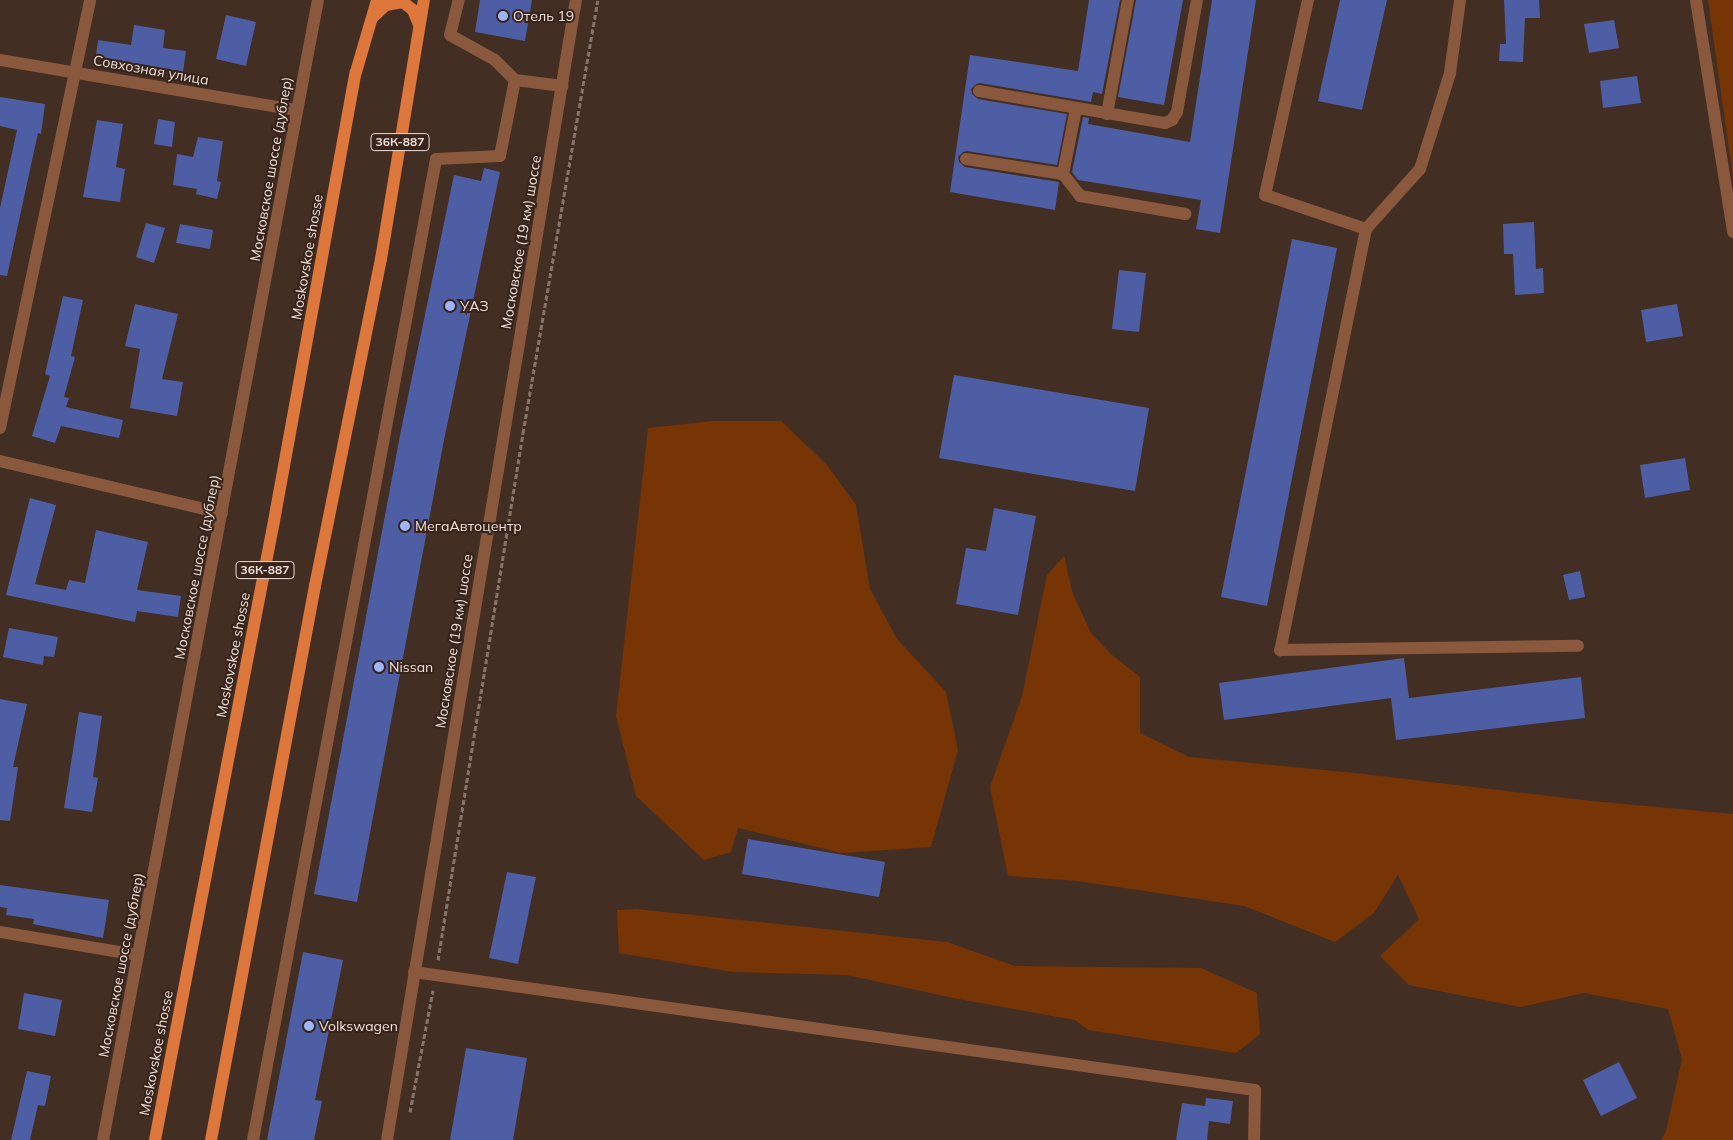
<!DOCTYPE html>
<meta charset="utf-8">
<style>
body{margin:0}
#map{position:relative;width:1733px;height:1140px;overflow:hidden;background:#432e24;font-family:Mulish,sans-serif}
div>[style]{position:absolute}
.green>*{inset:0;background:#773405}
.building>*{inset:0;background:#4d5ea4}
.path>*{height:3px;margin-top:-1.5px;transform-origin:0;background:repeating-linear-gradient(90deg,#86746b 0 5px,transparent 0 7.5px)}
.minor>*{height:12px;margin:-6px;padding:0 6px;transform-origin:6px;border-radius:6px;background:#8a583d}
.major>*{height:12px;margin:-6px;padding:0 6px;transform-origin:6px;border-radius:6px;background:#dd773c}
.dots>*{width:14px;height:14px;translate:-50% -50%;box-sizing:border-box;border:2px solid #38241a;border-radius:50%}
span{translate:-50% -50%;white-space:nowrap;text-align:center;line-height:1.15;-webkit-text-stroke:4px #38241a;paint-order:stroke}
.shield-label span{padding:1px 4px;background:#38241a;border:1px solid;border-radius:4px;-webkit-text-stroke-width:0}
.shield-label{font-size:12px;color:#eee0d9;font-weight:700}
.poi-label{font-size:14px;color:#eee0d9}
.left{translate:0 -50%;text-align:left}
.street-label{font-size:14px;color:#eee0d9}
</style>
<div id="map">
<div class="green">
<div style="clip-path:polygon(1708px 0,1733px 0,1733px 181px,1732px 171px)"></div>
<div style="clip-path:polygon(712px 421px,781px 421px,827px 465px,856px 505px,870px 589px,897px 639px,946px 692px,958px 750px,931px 847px,841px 853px,738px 828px,731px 852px,704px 860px,636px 796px,616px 716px,648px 428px)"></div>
<div style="clip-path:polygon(1064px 556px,1073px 594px,1091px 633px,1112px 655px,1140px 677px,1140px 733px,1189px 757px,1355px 773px,1592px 801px,1733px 814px,1733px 1140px,1661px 1140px,1666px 1131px,1682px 1059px,1668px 1009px,1584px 993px,1520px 1007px,1409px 985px,1380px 956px,1419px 919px,1398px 875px,1374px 913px,1335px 942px,1244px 906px,1078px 881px,1008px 876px,990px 787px,1022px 696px,1047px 575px)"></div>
<div style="clip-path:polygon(636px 909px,947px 942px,1015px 966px,1201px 968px,1257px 993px,1260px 1034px,1236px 1053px,1088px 1030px,1075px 1020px,958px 999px,847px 975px,733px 972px,619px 953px,617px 910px)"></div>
</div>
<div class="building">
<div style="clip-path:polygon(480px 0,532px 0,525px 41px,475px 32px)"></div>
<div style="clip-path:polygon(1089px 0,1120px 0,1102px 94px,1093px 92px,1091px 102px,980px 83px,976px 84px,971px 89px,972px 94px,978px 99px,1067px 114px,1057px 165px,967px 151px,963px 152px,958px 157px,959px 162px,965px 167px,1059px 182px,1055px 210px,950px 192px,970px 55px,1078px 71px)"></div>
<div style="clip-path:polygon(1136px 0,1183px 0,1164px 105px,1118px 97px)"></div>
<div style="clip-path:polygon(1212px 0,1256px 0,1220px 233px,1196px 229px,1201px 200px,1078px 180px,1072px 172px,1083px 117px,1089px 118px,1088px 124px,1190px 142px)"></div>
<div style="clip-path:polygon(1340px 0,1387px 0,1362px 110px,1318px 101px)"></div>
<div style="clip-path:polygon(1504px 0,1539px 0,1540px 18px,1525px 18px,1523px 62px,1499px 61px,1500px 44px,1506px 44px)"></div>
<div style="clip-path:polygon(226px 15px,256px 22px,246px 66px,216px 59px)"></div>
<div style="clip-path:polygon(1614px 20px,1619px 48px,1589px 53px,1584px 24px)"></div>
<div style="clip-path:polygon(134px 25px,165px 30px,163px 48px,186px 51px,183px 72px,96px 56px,98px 40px,131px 45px)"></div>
<div style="clip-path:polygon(1637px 76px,1641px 103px,1603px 108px,1600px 81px)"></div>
<div style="clip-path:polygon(0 97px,45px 104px,41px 134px,38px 133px,7px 276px,0 275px,0 208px,17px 130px,0 126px)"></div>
<div style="clip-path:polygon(158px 119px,175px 122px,172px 147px,154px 144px)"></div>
<div style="clip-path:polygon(97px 120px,123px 124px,116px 167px,125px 169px,120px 202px,83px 197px)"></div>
<div style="clip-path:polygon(198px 137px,223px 141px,217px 181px,221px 182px,217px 199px,196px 194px,197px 189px,173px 185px,177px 154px,193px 157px)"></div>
<div style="clip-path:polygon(484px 168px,500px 172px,444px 440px,357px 902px,314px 894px,401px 430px,454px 175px,481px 181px)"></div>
<div style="clip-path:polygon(1534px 222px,1536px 269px,1543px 268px,1544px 293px,1515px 295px,1513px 254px,1504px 254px,1503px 224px)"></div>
<div style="clip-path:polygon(146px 223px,165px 228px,154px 263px,136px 257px)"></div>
<div style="clip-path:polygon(180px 224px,213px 230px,210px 249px,176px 243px)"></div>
<div style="clip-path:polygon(1292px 239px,1337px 248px,1267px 606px,1221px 597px)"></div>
<div style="clip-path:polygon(1119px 270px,1146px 273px,1139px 332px,1112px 329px)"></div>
<div style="clip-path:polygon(63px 296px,83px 300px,71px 356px,75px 357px,64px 397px,69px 398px,66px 407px,123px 420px,119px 438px,61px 426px,55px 443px,32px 436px,50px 376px,45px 374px)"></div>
<div style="clip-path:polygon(135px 304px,178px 314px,162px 379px,183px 382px,177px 416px,130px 408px,140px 349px,125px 346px)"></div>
<div style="clip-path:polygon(1677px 304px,1683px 336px,1646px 342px,1641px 310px)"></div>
<div style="clip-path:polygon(954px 375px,1149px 408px,1135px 491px,939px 458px)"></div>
<div style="clip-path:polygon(1685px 458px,1690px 490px,1645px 498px,1640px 465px)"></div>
<div style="clip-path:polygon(30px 498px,56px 505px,35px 584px,66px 590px,69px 580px,85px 583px,96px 530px,148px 542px,137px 590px,181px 596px,178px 617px,137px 611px,135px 622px,6px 595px)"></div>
<div style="clip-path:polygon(994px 508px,1036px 516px,1018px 615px,956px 604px,966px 548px,986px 551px)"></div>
<div style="clip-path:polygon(1580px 571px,1585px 597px,1569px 600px,1563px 575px)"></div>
<div style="clip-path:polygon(9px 628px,58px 637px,54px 657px,44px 656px,43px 665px,3px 657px)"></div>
<div style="clip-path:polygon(1404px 658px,1409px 698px,1581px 677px,1585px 718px,1396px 740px,1391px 698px,1224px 720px,1219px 683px)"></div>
<div style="clip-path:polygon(0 699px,27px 704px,13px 767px,18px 767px,10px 821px,0 820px)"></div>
<div style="clip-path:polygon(79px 712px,102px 716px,93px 777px,98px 778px,92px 812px,64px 808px)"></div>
<div style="clip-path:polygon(748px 839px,885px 862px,879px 897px,742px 874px)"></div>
<div style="clip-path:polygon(507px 872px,536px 877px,518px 964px,489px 958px)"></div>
<div style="clip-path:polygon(0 885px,109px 900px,103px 938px,33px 924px,34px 919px,6px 915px,7px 908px,0 907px)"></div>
<div style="clip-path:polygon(303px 952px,343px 960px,315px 1100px,322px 1101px,314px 1140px,267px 1140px)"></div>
<div style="clip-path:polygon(24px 993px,62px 1000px,55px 1036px,18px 1029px)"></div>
<div style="clip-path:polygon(466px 1048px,527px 1058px,513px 1140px,450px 1140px)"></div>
<div style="clip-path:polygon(1619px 1062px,1637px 1098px,1601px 1116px,1583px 1080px)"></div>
<div style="clip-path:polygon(27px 1071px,51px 1076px,45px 1106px,38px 1105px,30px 1140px,11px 1140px)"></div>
<div style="clip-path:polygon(1206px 1098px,1233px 1101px,1230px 1124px,1209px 1121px,1207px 1140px,1176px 1140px,1182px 1103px,1205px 1106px)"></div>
</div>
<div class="path">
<div style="left:438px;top:960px;width:534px;rotate:-80.84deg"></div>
<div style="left:523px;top:433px;width:439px;rotate:-80.2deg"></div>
<div style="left:410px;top:1112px;width:124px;rotate:-79.3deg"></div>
</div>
<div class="minor">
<div style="left:1308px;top:0;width:200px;rotate:102.4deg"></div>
<div style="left:1265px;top:195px;width:107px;rotate:18.6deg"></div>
<div style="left:1366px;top:229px;width:430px;rotate:101.5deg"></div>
<div style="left:1280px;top:650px;width:298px;rotate:-0.8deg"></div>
<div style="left:1696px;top:0;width:235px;rotate:80.9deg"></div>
<div style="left:0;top:60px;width:301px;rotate:9.6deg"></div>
<div style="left:515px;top:80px;width:48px;rotate:7.1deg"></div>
<div style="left:979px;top:91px;width:189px;rotate:9.8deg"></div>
<div style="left:1165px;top:123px;width:8px;rotate:-23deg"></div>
<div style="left:1172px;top:120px;width:9px;rotate:-58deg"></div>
<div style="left:1177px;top:112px;width:114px;rotate:-79.9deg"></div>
<div style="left:1107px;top:114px;width:116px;rotate:-79.6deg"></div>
<div style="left:966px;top:159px;width:98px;rotate:8.8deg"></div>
<div style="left:1063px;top:174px;width:66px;rotate:-78.7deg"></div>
<div style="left:1063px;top:174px;width:28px;rotate:52deg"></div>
<div style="left:1080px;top:196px;width:107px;rotate:9.7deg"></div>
<div style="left:1366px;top:229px;width:81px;rotate:-48deg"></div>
<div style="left:1420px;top:169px;width:101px;rotate:-72.6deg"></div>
<div style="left:1450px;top:73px;width:74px;rotate:-82.2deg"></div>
<div style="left:0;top:428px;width:437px;rotate:-78.1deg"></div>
<div style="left:0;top:461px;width:228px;rotate:13.2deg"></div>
<div style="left:0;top:932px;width:140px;rotate:9.5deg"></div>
<div style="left:414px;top:972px;width:849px;rotate:7.99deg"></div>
<div style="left:1255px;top:1090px;width:50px;rotate:91.1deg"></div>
<div style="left:103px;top:1140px;width:1160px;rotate:-79.32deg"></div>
<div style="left:253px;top:1140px;width:998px;rotate:-79.43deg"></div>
<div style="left:436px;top:159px;width:64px;rotate:-2.7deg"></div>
<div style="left:500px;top:156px;width:77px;rotate:-78.8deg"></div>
<div style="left:515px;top:80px;width:28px;rotate:-135deg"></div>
<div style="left:495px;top:60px;width:51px;rotate:-150.9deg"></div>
<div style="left:450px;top:35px;width:36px;rotate:-76deg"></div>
<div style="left:387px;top:1140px;width:1156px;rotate:-80.59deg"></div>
</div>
<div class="major">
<div style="left:373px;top:17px;width:18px;rotate:-43deg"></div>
<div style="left:386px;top:5px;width:17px;rotate:-10deg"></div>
<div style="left:403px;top:2px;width:13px;rotate:39deg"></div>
<div style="left:413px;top:10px;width:16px;rotate:68deg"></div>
<div style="left:155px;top:1140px;width:630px;rotate:-79.12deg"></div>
<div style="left:274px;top:521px;width:456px;rotate:-79.7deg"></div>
<div style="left:356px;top:72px;width:75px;rotate:-73.7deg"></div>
<div style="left:211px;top:1140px;width:564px;rotate:-79.37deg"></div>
<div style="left:315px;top:586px;width:334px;rotate:-78.6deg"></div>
<div style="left:381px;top:259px;width:263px;rotate:-80.6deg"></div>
</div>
<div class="dots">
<div style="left:503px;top:16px;background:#9eb4fd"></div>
<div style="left:450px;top:306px;background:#9eb4fd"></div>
<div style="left:405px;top:526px;background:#9eb4fd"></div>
<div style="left:379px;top:667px;background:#9eb4fd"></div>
<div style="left:309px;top:1026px;background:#9eb4fd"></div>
</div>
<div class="shield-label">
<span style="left:400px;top:142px">36К-887</span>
<span style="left:265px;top:570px">36К-887</span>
</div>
<div class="poi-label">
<span class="left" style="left:513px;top:16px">Отель 19</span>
<span class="left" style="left:460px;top:306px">УАЗ</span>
<span class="left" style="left:415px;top:526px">МегаАвтоцентр</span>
<span class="left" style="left:389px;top:667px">Nissan</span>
<span class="left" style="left:319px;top:1026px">Volkswagen</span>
</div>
<div class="street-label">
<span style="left:151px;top:70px;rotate:10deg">Совхозная улица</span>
<span style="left:271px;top:169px;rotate:-80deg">Московское шоссе (дублер)</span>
<span style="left:521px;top:242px;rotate:-80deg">Московское (19 км) шоссе</span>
<span style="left:307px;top:257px;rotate:-80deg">Moskovskoe shosse</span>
<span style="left:197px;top:567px;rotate:-79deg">Московское шоссе (дублер)</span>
<span style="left:454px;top:641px;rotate:-81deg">Московское (19 км) шоссе</span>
<span style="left:233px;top:655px;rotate:-79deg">Moskovskoe shosse</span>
<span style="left:121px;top:965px;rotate:-79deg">Московское шоссе (дублер)</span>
<span style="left:156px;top:1053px;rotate:-79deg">Moskovskoe shosse</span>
</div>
</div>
